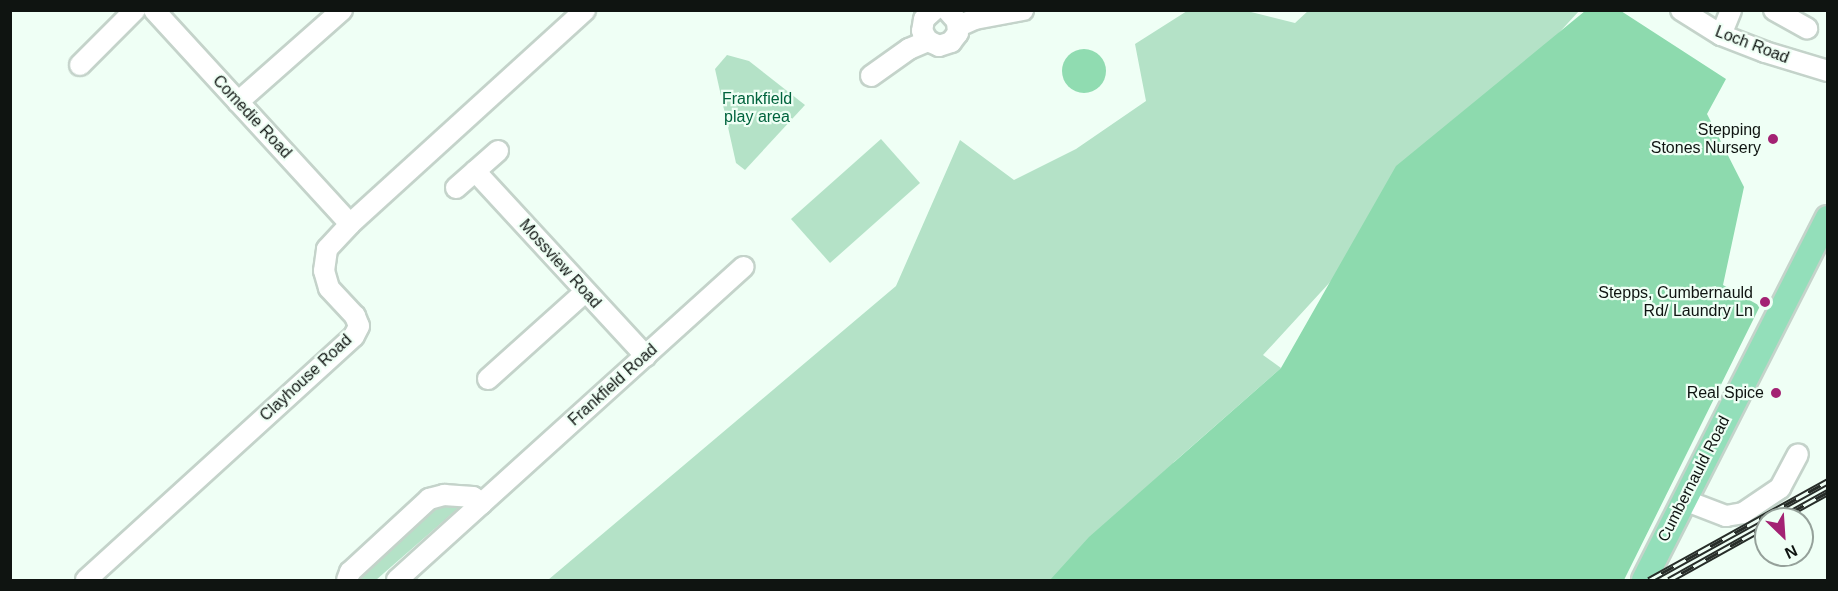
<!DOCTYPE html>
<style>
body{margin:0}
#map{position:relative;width:1838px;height:591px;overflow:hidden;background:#effff5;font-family:Helvetica,sans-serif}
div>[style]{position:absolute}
.green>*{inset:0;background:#b4e2c7}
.forest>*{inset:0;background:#8ddaae}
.water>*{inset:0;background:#90dcb1}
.round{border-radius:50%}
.roads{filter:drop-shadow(2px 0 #c4d3ca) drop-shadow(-2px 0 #c4d3ca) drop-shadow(0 2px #c4d3ca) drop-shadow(0 -2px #c4d3ca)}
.minor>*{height:20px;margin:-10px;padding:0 10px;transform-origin:10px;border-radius:10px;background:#fff}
.major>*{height:24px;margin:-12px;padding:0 12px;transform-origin:12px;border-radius:12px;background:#93dfba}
.rail>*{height:7px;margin-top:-3.5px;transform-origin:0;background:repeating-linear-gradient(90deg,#effff5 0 14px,#272d29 0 28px);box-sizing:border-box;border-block:2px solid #272d29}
.dots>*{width:16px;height:16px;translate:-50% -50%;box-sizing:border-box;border:3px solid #effff5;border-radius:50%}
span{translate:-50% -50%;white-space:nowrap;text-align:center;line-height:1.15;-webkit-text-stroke:4.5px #effff5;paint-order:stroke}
.street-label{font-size:16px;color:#0f1411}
.park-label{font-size:16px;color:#00633d}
.poi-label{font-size:16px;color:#0f1411}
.right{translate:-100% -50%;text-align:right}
.frame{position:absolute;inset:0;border:12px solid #0f1411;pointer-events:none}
.north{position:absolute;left:1754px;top:507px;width:60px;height:60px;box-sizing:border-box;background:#effff5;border:2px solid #95a19a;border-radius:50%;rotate:155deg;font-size:16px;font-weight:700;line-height:24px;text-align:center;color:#0f1411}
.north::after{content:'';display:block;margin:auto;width:21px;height:27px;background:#a32273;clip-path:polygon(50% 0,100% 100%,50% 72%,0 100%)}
</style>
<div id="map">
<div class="green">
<div style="clip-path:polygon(1309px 10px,1579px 11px,1263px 355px,1281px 368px,1174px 462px,1104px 580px,548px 580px,896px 286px,960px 140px,1014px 180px,1076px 149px,1146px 101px,1135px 44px,1187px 11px,1247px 11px,1295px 23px)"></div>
<div style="clip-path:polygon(727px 55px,749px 61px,805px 105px,745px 170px,736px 163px,715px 69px)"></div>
<div style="clip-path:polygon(881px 139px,920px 183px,830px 263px,791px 219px)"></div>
<div style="clip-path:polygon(432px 501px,462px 505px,376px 580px,351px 580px)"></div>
</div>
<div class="forest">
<div style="clip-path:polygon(1585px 11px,1621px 11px,1726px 79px,1707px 114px,1744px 187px,1723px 285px,1760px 306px,1624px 580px,1050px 580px,1089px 537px,1281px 368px,1396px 166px)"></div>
</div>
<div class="water">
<div class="round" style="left:1062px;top:49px;width:44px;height:44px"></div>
</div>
<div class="roads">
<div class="minor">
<div style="left:154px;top:10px;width:290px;rotate:47.5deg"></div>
<div style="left:934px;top:10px;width:13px;rotate:138deg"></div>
<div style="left:924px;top:19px;width:12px;rotate:99deg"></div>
<div style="left:922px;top:31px;width:12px;rotate:59deg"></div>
<div style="left:928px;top:41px;width:12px;rotate:24deg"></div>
<div style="left:939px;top:46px;width:13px;rotate:-18deg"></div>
<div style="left:951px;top:42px;width:11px;rotate:-52deg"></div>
<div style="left:958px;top:33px;width:12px;rotate:-95deg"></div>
<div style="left:957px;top:21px;width:15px;rotate:-132deg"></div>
<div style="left:1681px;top:10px;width:47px;rotate:32deg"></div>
<div style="left:1721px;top:35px;width:47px;rotate:21.1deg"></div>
<div style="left:1765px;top:52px;width:66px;rotate:16.8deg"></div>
<div style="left:1774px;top:10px;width:38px;rotate:29deg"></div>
<div style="left:959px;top:26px;width:17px;rotate:-24deg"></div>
<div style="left:975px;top:19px;width:49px;rotate:-10.6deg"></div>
<div style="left:1721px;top:35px;width:27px;rotate:-68deg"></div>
<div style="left:80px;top:65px;width:78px;rotate:-45deg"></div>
<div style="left:871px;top:76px;width:47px;rotate:-35.4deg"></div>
<div style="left:909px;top:49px;width:21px;rotate:-23deg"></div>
<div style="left:238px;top:102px;width:139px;rotate:-41.5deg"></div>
<div style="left:475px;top:171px;width:252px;rotate:47.3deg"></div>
<div style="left:456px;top:188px;width:56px;rotate:-41.4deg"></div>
<div style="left:488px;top:379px;width:130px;rotate:-41.9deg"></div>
<div style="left:1684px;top:500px;width:45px;rotate:20.9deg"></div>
<div style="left:1726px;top:516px;width:17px;rotate:-10deg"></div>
<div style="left:1743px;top:513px;width:45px;rotate:-34deg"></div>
<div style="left:1780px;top:488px;width:38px;rotate:-62deg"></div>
<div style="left:86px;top:580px;width:362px;rotate:-42.3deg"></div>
<div style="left:354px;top:336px;width:11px;rotate:-63deg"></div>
<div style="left:359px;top:326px;width:11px;rotate:-112deg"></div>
<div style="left:355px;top:316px;width:38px;rotate:-133deg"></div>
<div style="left:329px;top:288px;width:18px;rotate:-106deg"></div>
<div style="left:324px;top:271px;width:22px;rotate:-82deg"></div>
<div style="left:327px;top:249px;width:34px;rotate:-47deg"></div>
<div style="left:350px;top:224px;width:318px;rotate:-42.3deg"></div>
<div style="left:347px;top:580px;width:9px;rotate:-69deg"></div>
<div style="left:350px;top:572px;width:108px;rotate:-42.7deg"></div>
<div style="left:429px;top:499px;width:16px;rotate:-15deg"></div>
<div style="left:444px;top:495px;width:29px;rotate:4deg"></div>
<div style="left:473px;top:497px;width:11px;rotate:38deg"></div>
<div style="left:397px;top:580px;width:467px;rotate:-42.1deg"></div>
</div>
<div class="major">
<div style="left:1644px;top:580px;width:406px;rotate:-63.1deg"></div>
</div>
</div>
<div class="rail">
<div style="left:1779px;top:519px;width:56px;rotate:-28.9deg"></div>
<div style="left:1649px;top:580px;width:205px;rotate:-28.9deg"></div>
<div style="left:1669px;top:580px;width:111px;rotate:-29.1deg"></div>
</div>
<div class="dots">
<div style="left:1773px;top:139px;background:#a32273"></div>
<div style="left:1765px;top:302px;background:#a32273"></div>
<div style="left:1776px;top:393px;background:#a32273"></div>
</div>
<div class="street-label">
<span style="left:1752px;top:45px;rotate:21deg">Loch Road</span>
<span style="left:252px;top:117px;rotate:47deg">Comedie Road</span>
<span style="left:560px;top:264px;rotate:48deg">Mossview Road</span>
<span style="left:306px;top:378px;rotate:-43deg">Clayhouse Road</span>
<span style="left:613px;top:385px;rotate:-42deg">Frankfield Road</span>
<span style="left:1694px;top:479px;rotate:-63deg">Cumbernauld Road</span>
</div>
<div class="park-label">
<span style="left:757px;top:108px">Frankfield<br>play area</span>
</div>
<div class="poi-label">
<span class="right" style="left:1761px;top:139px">Stepping<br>Stones Nursery</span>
<span class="right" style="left:1753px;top:302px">Stepps, Cumbernauld<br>Rd/ Laundry Ln</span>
<span class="right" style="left:1764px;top:393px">Real Spice</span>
</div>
<div class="frame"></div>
<div class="north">N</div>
</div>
